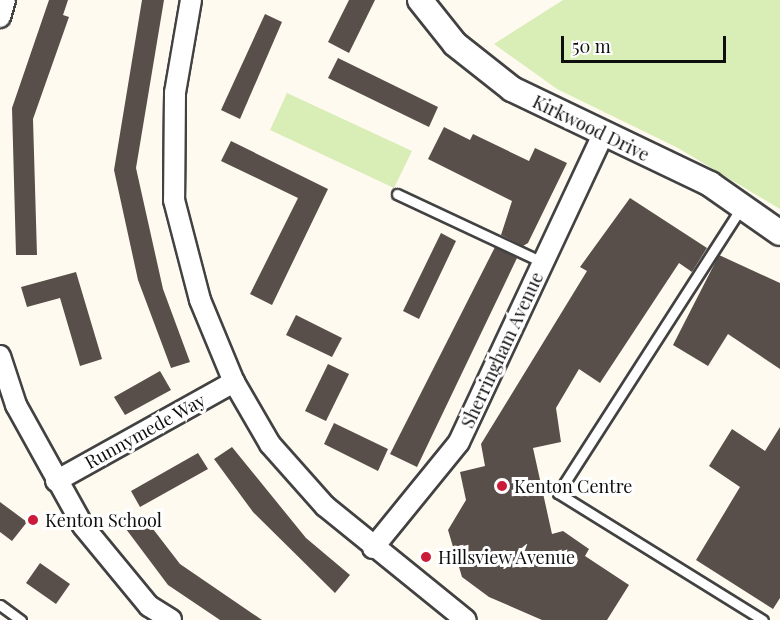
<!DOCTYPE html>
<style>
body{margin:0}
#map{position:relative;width:780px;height:620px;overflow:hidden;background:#fffaf0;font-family:"Playfair Display",serif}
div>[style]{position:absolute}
.green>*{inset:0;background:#d9edb6}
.building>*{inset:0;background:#584e4a}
.roads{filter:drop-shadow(2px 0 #424242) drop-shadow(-2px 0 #424242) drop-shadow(0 2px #424242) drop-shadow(0 -2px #424242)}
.service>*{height:9px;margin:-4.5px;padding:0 4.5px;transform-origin:4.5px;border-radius:4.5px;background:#fff}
.minor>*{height:20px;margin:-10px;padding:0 10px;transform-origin:10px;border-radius:10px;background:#fff}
.tertiary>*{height:24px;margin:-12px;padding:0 12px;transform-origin:12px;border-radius:12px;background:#fff}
.dots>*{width:16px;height:16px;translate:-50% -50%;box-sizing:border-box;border:3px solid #fff;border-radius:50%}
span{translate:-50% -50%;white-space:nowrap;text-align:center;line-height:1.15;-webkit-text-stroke:6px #fff;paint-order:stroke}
.street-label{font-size:18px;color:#0f0f0f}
.poi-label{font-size:18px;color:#0f0f0f}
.left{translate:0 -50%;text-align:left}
.scale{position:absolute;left:561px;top:36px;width:165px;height:27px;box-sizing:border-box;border:3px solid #0f0f0f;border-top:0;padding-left:8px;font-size:18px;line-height:21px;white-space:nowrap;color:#0f0f0f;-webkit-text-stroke:4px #fff;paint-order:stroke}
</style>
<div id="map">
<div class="green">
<div style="clip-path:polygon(563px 0,780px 0,780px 209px,678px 148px,557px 89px,494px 44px)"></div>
<div style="clip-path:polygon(287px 93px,412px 151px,394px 188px,270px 130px)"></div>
</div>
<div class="building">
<div style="clip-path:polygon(49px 0,68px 0,63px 15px,69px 17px,33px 119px,37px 255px,16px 255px,12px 108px)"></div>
<div style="clip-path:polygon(142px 0,164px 0,136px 168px,163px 289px,190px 362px,171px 368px,138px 280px,114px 170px)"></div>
<div style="clip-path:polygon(349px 0,375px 0,349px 53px,328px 42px)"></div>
<div style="clip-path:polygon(265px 14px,282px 22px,240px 119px,221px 110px)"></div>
<div style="clip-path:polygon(338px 58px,438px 107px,429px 127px,328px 78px)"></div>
<div style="clip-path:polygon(444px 127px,470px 140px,473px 134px,529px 161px,535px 148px,567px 163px,528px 243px,523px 246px,501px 235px,512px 201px,428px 159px)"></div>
<div style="clip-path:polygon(231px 141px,328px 189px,272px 305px,250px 294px,298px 198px,221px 161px)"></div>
<div style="clip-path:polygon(630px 198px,707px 248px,692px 272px,679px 263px,600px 383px,579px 369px,556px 408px,561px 442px,533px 448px,552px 534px,563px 531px,589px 549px,585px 556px,629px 585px,607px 620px,542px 620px,489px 597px,462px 577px,448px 530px,466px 500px,460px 472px,485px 466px,481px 444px,587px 271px,580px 267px)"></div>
<div style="clip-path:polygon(441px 233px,456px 241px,419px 319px,403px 311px)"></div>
<div style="clip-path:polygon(495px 247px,517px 258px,417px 467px,390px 454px)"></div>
<div style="clip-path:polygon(719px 255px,780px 283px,780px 369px,728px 334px,708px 366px,673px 345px)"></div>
<div style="clip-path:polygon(76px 272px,102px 359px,80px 366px,60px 298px,27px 307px,21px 287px)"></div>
<div style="clip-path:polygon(296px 315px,342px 338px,332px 357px,286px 335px)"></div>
<div style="clip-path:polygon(328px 364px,349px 374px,326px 421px,305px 411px)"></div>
<div style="clip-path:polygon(160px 371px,171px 390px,125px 415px,114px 397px)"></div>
<div style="clip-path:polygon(334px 423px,388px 449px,378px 471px,324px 444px)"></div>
<div style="clip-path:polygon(780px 427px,780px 598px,773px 609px,696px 560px,740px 487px,709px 466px,732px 429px,765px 451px)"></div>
<div style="clip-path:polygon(232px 447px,306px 538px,350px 575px,335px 593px,253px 512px,214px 459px)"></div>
<div style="clip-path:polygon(198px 453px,208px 469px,140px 507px,131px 491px)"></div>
<div style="clip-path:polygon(0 502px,27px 522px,12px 541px,0 532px)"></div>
<div style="clip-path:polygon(143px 516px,180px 564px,262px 620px,220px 620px,168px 585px,126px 529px)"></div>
<div style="clip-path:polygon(40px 563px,70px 584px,56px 604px,26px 583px)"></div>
</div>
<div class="roads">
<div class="service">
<div style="left:397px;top:194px;width:162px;rotate:25.1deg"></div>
<div style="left:741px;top:208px;width:339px;rotate:122.7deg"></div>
<div style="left:558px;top:493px;width:241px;rotate:31.8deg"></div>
<div style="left:0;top:605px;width:26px;rotate:36deg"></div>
</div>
<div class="minor">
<div style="left:191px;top:0;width:94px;rotate:99.8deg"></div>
<div style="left:175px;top:93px;width:107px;rotate:90.5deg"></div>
<div style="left:174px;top:200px;width:103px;rotate:75.4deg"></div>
<div style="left:200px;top:300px;width:89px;rotate:67.5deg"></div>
<div style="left:234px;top:382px;width:72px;rotate:59.9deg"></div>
<div style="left:270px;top:444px;width:83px;rotate:48.4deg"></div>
<div style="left:325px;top:506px;width:181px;rotate:39deg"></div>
<div style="left:0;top:17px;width:18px;rotate:-74deg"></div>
<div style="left:0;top:356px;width:52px;rotate:71.9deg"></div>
<div style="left:16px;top:405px;width:138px;rotate:61deg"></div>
<div style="left:83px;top:526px;width:104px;rotate:50.5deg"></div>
<div style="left:149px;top:606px;width:26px;rotate:32deg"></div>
<div style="left:56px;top:481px;width:204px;rotate:-29.1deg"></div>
<div style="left:373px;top:548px;width:136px;rotate:-50.9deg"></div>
<div style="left:459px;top:442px;width:340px;rotate:-64.9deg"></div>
</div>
<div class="tertiary">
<div style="left:420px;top:0;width:56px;rotate:51.5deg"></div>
<div style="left:455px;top:44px;width:73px;rotate:38.3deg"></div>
<div style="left:512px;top:89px;width:220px;rotate:25.6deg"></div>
<div style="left:710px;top:184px;width:85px;rotate:35deg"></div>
</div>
</div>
<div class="dots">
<div style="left:502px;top:486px;background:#ca1b38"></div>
<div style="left:33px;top:520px;background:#ca1b38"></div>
<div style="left:426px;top:557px;background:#ca1b38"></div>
</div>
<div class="street-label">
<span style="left:591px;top:128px;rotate:26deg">Kirkwood Drive</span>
<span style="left:502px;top:350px;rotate:-65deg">Sherringham Avenue</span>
<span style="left:145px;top:431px;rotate:-29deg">Runnymede Way</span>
</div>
<div class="poi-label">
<span class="left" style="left:514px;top:486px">Kenton Centre</span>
<span class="left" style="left:45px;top:520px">Kenton School</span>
<span class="left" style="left:438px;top:557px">Hillsview Avenue</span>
</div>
<div class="scale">50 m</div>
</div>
